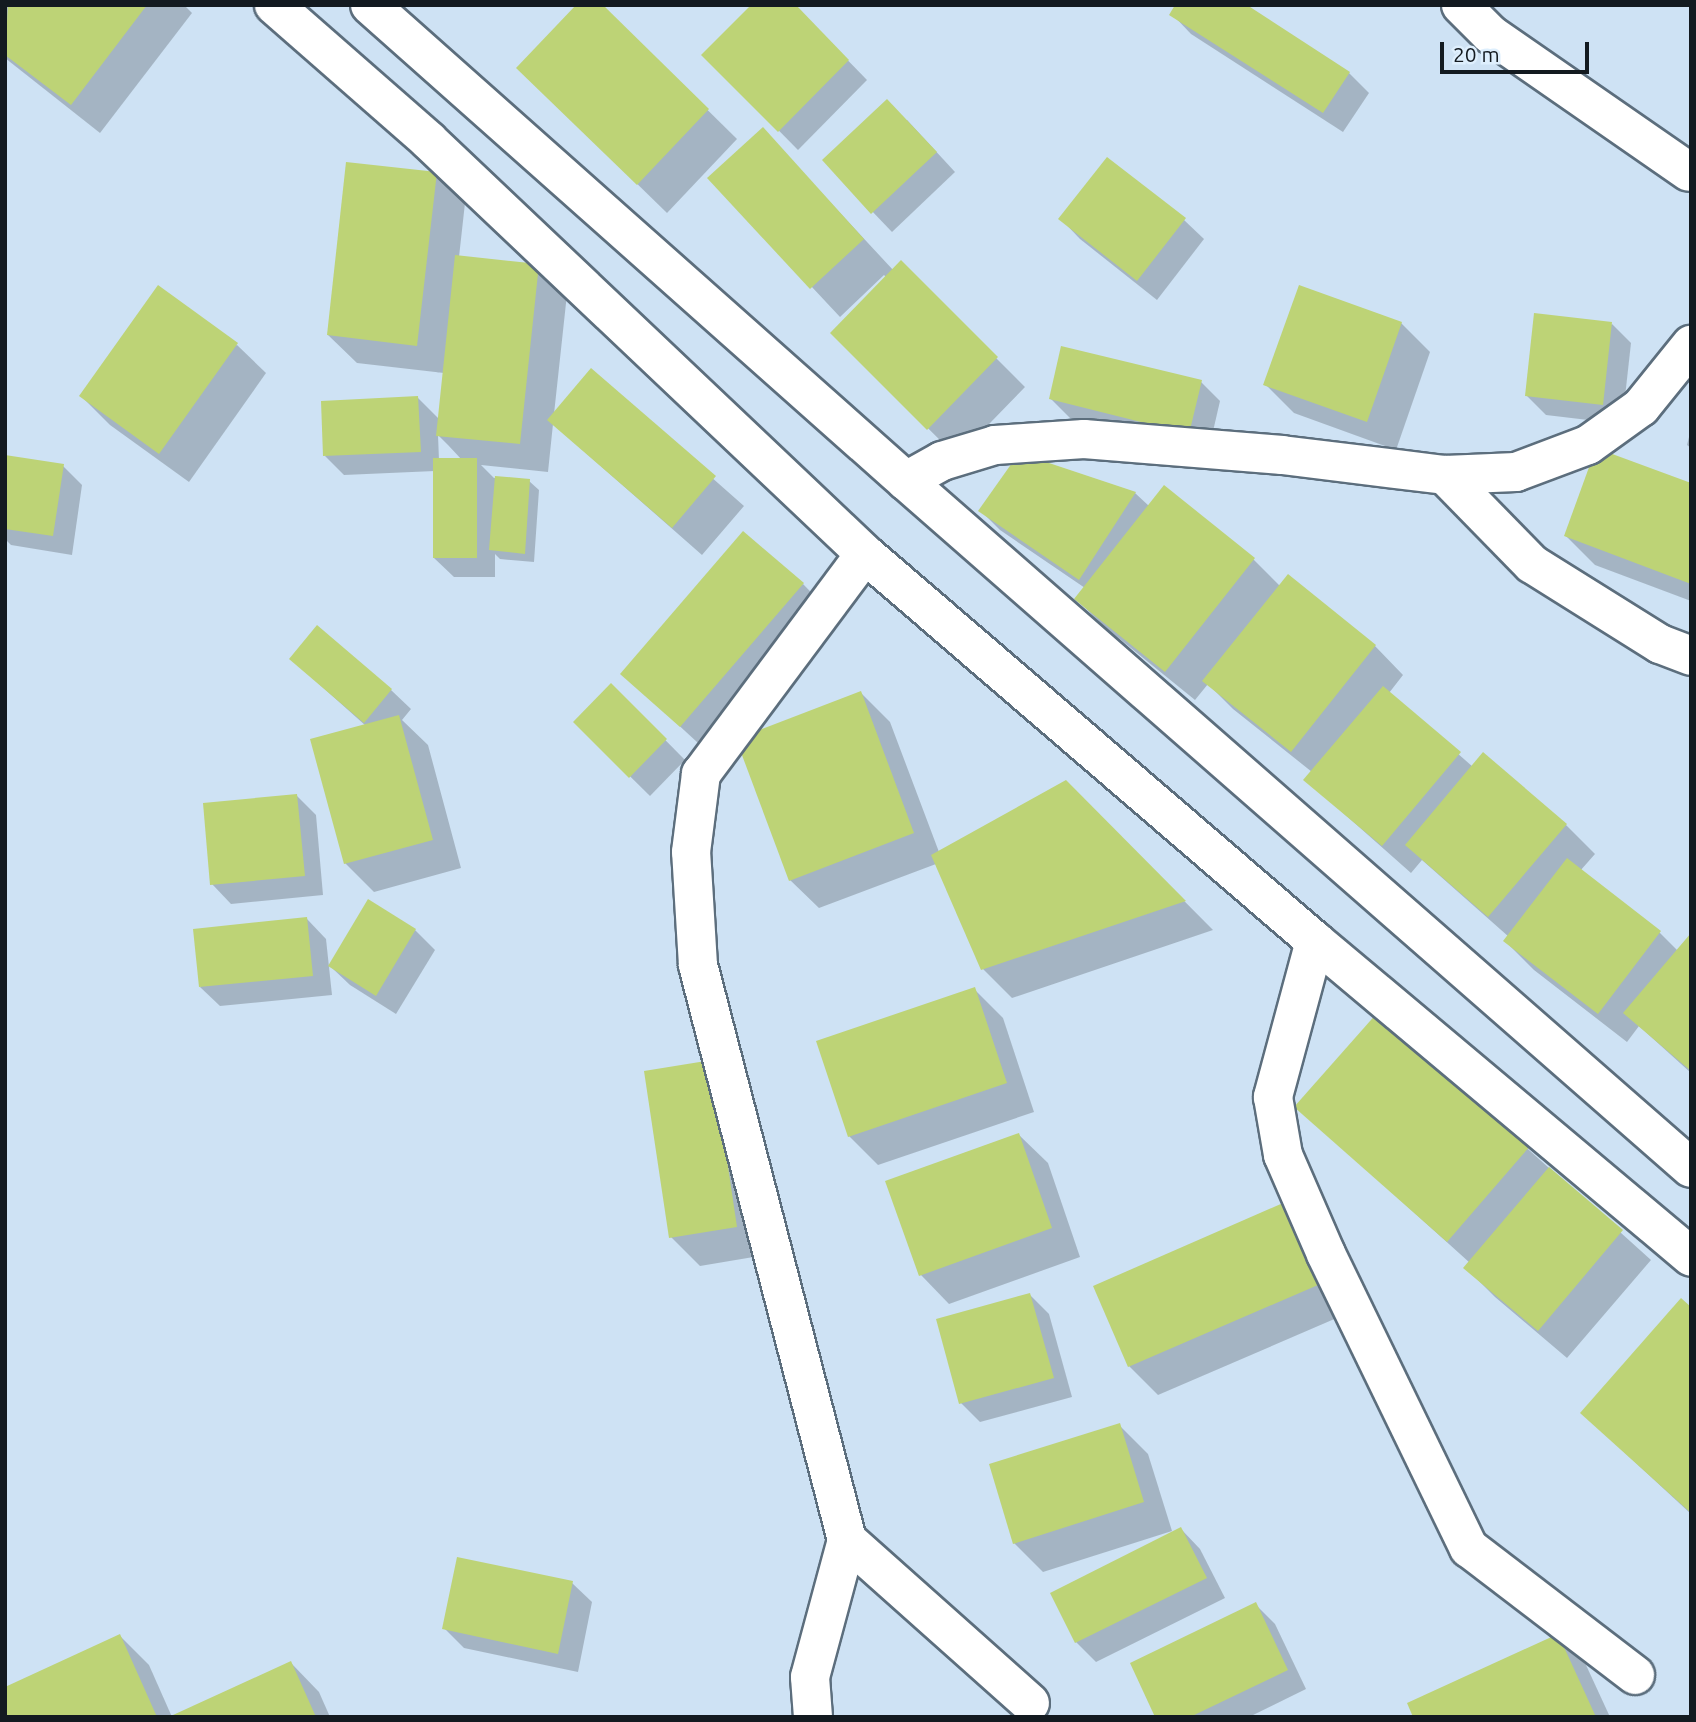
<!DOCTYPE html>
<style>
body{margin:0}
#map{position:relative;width:1696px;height:1722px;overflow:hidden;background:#cee2f4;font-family:Ubuntu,sans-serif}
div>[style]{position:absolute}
.shadow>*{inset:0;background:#0003}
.building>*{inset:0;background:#bdd376}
.roads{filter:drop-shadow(2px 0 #5c6e7d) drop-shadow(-2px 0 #5c6e7d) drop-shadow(0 2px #5c6e7d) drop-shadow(0 -2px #5c6e7d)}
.minor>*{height:38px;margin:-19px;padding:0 19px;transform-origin:19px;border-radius:19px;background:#fff}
.tertiary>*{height:38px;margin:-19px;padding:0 19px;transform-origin:19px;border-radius:19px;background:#fff}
span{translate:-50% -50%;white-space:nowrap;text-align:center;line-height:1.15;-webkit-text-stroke:7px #deeffd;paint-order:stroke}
.frame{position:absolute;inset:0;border:7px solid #131a20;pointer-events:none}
.scale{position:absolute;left:1440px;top:42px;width:149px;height:32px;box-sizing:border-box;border:4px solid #131a20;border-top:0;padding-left:9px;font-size:21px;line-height:24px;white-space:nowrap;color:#131a20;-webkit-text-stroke:5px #deeffd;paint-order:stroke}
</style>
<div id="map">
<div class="shadow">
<div style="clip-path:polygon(5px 5px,184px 5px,192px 13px,100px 133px,5px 58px)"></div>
<div style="clip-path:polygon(601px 5px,737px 139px,667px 213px,547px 96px)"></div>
<div style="clip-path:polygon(794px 5px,867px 80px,798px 150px,704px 55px)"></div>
<div style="clip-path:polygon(1244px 5px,1349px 73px,1369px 93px,1343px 132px,1191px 34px,1172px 14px)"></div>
<div style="clip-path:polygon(907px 120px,955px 172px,892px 232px,824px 161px)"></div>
<div style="clip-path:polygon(763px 130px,894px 271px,901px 263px,1025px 387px,957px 457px,832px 333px,887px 278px,884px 275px,840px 317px,710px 178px)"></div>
<div style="clip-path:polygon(evenodd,436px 174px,465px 203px,459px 257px,538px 265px,567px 294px,554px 414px,591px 371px,744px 506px,702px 555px,553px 424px,548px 472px,481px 465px,494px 478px,529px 481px,539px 490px,534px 562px,500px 559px,495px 554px,495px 577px,454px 577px,434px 558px,435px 471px,344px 475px,325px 456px,418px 398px,439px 419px,444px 373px,357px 363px,328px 335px,436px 174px,438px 435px,448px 445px,462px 460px,439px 460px,438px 435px)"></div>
<div style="clip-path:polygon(1061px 219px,1184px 220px,1204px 239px,1157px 300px,1080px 239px)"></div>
<div style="clip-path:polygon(1401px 323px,1430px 352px,1396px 450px,1294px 413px,1265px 384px)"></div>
<div style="clip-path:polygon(1612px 324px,1631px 343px,1622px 424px,1546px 415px,1527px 396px)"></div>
<div style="clip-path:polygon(237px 345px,266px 373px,189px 482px,110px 425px,81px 396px)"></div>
<div style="clip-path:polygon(1201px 382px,1220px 401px,1208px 453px,1070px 418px,1050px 398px)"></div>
<div style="clip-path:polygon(1691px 429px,1691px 448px,1687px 445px)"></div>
<div style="clip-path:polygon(5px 456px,63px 466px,82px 485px,72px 555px,11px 545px,5px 539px)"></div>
<div style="clip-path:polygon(1691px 485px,1691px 601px,1595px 565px,1566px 536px)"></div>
<div style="clip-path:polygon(1164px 487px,1254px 560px,1280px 586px,1375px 646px,1403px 675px,1389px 693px,1473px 767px,1566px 825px,1595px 854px,1580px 871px,1660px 933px,1678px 951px,1691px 936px,1691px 1073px,1639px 1026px,1627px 1042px,1534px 970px,1505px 941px,1509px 937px,1422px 860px,1411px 873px,1306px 780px,1312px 772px,1233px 709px,1208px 684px,1195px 700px,1105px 627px,1076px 599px,1085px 588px,1000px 530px,980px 510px,1135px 493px,1149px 506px)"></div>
<div style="clip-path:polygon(803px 584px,831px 613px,710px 754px,623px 674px)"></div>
<div style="clip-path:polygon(291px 659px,391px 690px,411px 709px,402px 720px,428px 745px,461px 868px,374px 892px,345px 863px,366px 726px)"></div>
<div style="clip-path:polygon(611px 685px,685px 760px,650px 796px,575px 722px)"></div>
<div style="clip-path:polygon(861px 693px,890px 722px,939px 852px,1066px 782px,1213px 930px,1012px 998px,983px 969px,936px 864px,819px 908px,790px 880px)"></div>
<div style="clip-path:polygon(296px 795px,316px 815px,323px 895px,231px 904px,212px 884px)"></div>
<div style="clip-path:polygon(369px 901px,415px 930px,435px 950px,396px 1014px,350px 985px,330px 966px)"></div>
<div style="clip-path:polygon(307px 919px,326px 939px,332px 995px,220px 1006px,200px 987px)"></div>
<div style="clip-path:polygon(974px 989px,1003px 1018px,1034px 1112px,878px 1165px,849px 1136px)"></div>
<div style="clip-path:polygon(1378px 1014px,1651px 1260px,1567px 1358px,1495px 1297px,1466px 1268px,1470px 1263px,1297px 1107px)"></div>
<div style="clip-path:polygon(711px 1062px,765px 1255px,700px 1266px,671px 1237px)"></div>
<div style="clip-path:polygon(1019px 1135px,1048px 1163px,1080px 1257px,949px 1304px,921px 1275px)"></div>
<div style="clip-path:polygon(1283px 1206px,1346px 1314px,1158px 1395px,1129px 1366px)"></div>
<div style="clip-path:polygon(1030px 1295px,1049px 1314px,1072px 1397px,980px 1422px,961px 1403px)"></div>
<div style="clip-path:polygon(1691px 1309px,1691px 1514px,1582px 1413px)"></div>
<div style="clip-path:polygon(1119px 1425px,1148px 1454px,1172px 1531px,1043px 1572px,1014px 1543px)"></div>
<div style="clip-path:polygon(1181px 1529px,1200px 1549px,1225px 1598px,1096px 1662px,1076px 1642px)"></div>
<div style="clip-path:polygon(572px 1583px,592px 1602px,578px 1672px,464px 1648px,444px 1628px)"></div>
<div style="clip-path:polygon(1255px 1604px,1275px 1624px,1306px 1689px,1249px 1717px,1157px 1717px)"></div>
<div style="clip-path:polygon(120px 1636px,149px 1665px,172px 1717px,5px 1717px)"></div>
<div style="clip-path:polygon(1558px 1636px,1586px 1665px,1610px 1717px,1415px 1717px)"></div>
<div style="clip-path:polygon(291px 1663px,319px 1692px,330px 1717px,176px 1717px)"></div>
</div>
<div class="building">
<div style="clip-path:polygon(8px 5px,147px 5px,71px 105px,5px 55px)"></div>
<div style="clip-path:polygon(576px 5px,603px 5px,709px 109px,637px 185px,516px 68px)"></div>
<div style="clip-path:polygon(751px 5px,796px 5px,849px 60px,778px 132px,701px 55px)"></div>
<div style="clip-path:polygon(1175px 5px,1247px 5px,1350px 72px,1323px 113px,1169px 15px)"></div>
<div style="clip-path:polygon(887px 99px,937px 152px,871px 214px,822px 160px)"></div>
<div style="clip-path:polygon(763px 127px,864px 239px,810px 289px,707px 178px)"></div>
<div style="clip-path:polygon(1107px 157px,1186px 218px,1137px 281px,1058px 219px)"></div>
<div style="clip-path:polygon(346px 162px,437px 172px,417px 346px,327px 335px)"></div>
<div style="clip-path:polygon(455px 255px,539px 264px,520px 444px,436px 436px)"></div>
<div style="clip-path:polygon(901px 260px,998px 357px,927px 430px,830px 333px)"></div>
<div style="clip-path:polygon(158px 285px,238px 343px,159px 454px,79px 396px)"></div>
<div style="clip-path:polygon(1299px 285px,1402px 322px,1367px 422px,1263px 385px)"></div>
<div style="clip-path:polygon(1534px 313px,1612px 322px,1603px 405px,1525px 396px)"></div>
<div style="clip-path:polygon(1061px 346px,1202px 380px,1189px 434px,1049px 399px)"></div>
<div style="clip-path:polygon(591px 368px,716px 476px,672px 528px,547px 420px)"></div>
<div style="clip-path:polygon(418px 396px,421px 452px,323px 456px,321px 401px)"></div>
<div style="clip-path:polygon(1596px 448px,1691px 483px,1691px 584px,1564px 536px)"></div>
<div style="clip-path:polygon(1019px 453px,1136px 492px,1079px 580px,978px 511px)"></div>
<div style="clip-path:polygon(5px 455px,64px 464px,53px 536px,5px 529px)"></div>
<div style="clip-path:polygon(433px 458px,477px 458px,477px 558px,433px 558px)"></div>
<div style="clip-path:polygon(495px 476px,530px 479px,525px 554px,489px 550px)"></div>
<div style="clip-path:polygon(1164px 485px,1255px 558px,1165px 672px,1074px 599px)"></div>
<div style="clip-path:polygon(743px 531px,804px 583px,680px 727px,620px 674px)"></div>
<div style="clip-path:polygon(1288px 574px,1376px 645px,1291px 752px,1202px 681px)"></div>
<div style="clip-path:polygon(317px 625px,392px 689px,364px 723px,289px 659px)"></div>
<div style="clip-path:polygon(611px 683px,667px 739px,629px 778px,573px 722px)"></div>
<div style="clip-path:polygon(1383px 686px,1461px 752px,1382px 846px,1303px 780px)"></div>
<div style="clip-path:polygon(861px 691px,914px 833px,789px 881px,736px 739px)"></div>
<div style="clip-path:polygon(399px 715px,433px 840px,344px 864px,310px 739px)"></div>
<div style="clip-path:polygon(1483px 752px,1567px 824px,1488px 917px,1405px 845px)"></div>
<div style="clip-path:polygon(1066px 780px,1186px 901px,981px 970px,931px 855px)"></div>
<div style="clip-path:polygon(297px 794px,305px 876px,210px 885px,203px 803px)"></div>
<div style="clip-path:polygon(1567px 858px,1661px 931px,1598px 1014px,1503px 941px)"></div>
<div style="clip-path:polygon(368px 899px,416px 929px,376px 996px,328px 966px)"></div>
<div style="clip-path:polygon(307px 917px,313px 976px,199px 987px,193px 929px)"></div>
<div style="clip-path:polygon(1691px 933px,1691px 1071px,1623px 1013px)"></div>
<div style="clip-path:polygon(975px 987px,1007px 1083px,848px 1137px,816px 1041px)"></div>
<div style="clip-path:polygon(1378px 1012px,1530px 1146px,1447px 1242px,1294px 1107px)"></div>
<div style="clip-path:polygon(712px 1060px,737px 1227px,669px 1238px,644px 1071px)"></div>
<div style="clip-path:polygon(1019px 1133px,1052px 1228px,919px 1276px,885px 1181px)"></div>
<div style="clip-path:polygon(1549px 1167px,1623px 1230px,1538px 1331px,1463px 1268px)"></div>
<div style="clip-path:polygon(1283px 1203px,1318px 1285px,1128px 1367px,1093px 1286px)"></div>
<div style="clip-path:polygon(1030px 1293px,1054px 1378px,959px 1404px,936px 1319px)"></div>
<div style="clip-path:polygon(1681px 1298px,1691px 1307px,1691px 1513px,1580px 1413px)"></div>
<div style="clip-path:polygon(1120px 1423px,1144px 1502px,1013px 1544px,989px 1464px)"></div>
<div style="clip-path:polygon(1181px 1527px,1207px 1578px,1075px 1643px,1050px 1593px)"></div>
<div style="clip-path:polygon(457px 1557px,573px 1581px,558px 1654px,442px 1629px)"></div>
<div style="clip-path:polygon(1256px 1602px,1288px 1670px,1190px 1717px,1155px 1717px,1130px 1663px)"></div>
<div style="clip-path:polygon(120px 1634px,157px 1717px,5px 1717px,5px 1687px)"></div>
<div style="clip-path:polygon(1558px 1634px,1596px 1717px,1413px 1717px,1407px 1703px)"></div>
<div style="clip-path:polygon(291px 1661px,316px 1717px,174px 1717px,173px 1715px)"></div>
</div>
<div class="roads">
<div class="minor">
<div style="left:1461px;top:5px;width:41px;rotate:45deg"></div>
<div style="left:1490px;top:34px;width:242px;rotate:34.7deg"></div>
<div style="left:1445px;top:475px;width:124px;rotate:45.7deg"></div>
<div style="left:1532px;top:564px;width:151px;rotate:32deg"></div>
<div style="left:1660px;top:644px;width:33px;rotate:21deg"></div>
<div style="left:906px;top:481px;width:41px;rotate:-29.1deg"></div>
<div style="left:942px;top:461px;width:55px;rotate:-16.8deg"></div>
<div style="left:995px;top:445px;width:89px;rotate:-3.9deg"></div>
<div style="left:1084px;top:439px;width:199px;rotate:4.6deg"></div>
<div style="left:1282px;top:455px;width:164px;rotate:7deg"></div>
<div style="left:1445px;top:475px;width:71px;rotate:-2.4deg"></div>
<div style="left:1516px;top:472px;width:77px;rotate:-20.6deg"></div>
<div style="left:1588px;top:445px;width:65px;rotate:-35.6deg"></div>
<div style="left:1641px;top:407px;width:80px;rotate:-51.1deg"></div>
<div style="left:1315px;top:941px;width:162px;rotate:105.1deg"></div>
<div style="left:1273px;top:1097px;width:59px;rotate:80.2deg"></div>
<div style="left:1283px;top:1155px;width:108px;rotate:66.5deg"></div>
<div style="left:1326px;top:1254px;width:327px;rotate:64.1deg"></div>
<div style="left:1469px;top:1548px;width:209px;rotate:37.4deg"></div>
<div style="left:847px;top:1540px;width:245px;rotate:41.7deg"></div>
<div style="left:813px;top:1717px;width:40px;rotate:-94.3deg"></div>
<div style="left:810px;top:1677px;width:142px;rotate:-74.9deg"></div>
<div style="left:847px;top:1540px;width:594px;rotate:-104.53deg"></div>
<div style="left:698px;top:965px;width:113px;rotate:-93.5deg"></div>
<div style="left:691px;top:852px;width:79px;rotate:-82.7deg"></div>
<div style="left:701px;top:774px;width:274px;rotate:-53.3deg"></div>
</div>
<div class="tertiary">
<div style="left:274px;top:5px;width:205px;rotate:41.2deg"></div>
<div style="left:428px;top:140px;width:602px;rotate:43.45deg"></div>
<div style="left:865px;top:554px;width:594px;rotate:40.7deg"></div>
<div style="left:1315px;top:941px;width:491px;rotate:40deg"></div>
<div style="left:370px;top:5px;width:717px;rotate:41.61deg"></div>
<div style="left:906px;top:481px;width:1043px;rotate:41.19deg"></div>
</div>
</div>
<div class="frame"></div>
<div class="scale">20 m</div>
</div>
